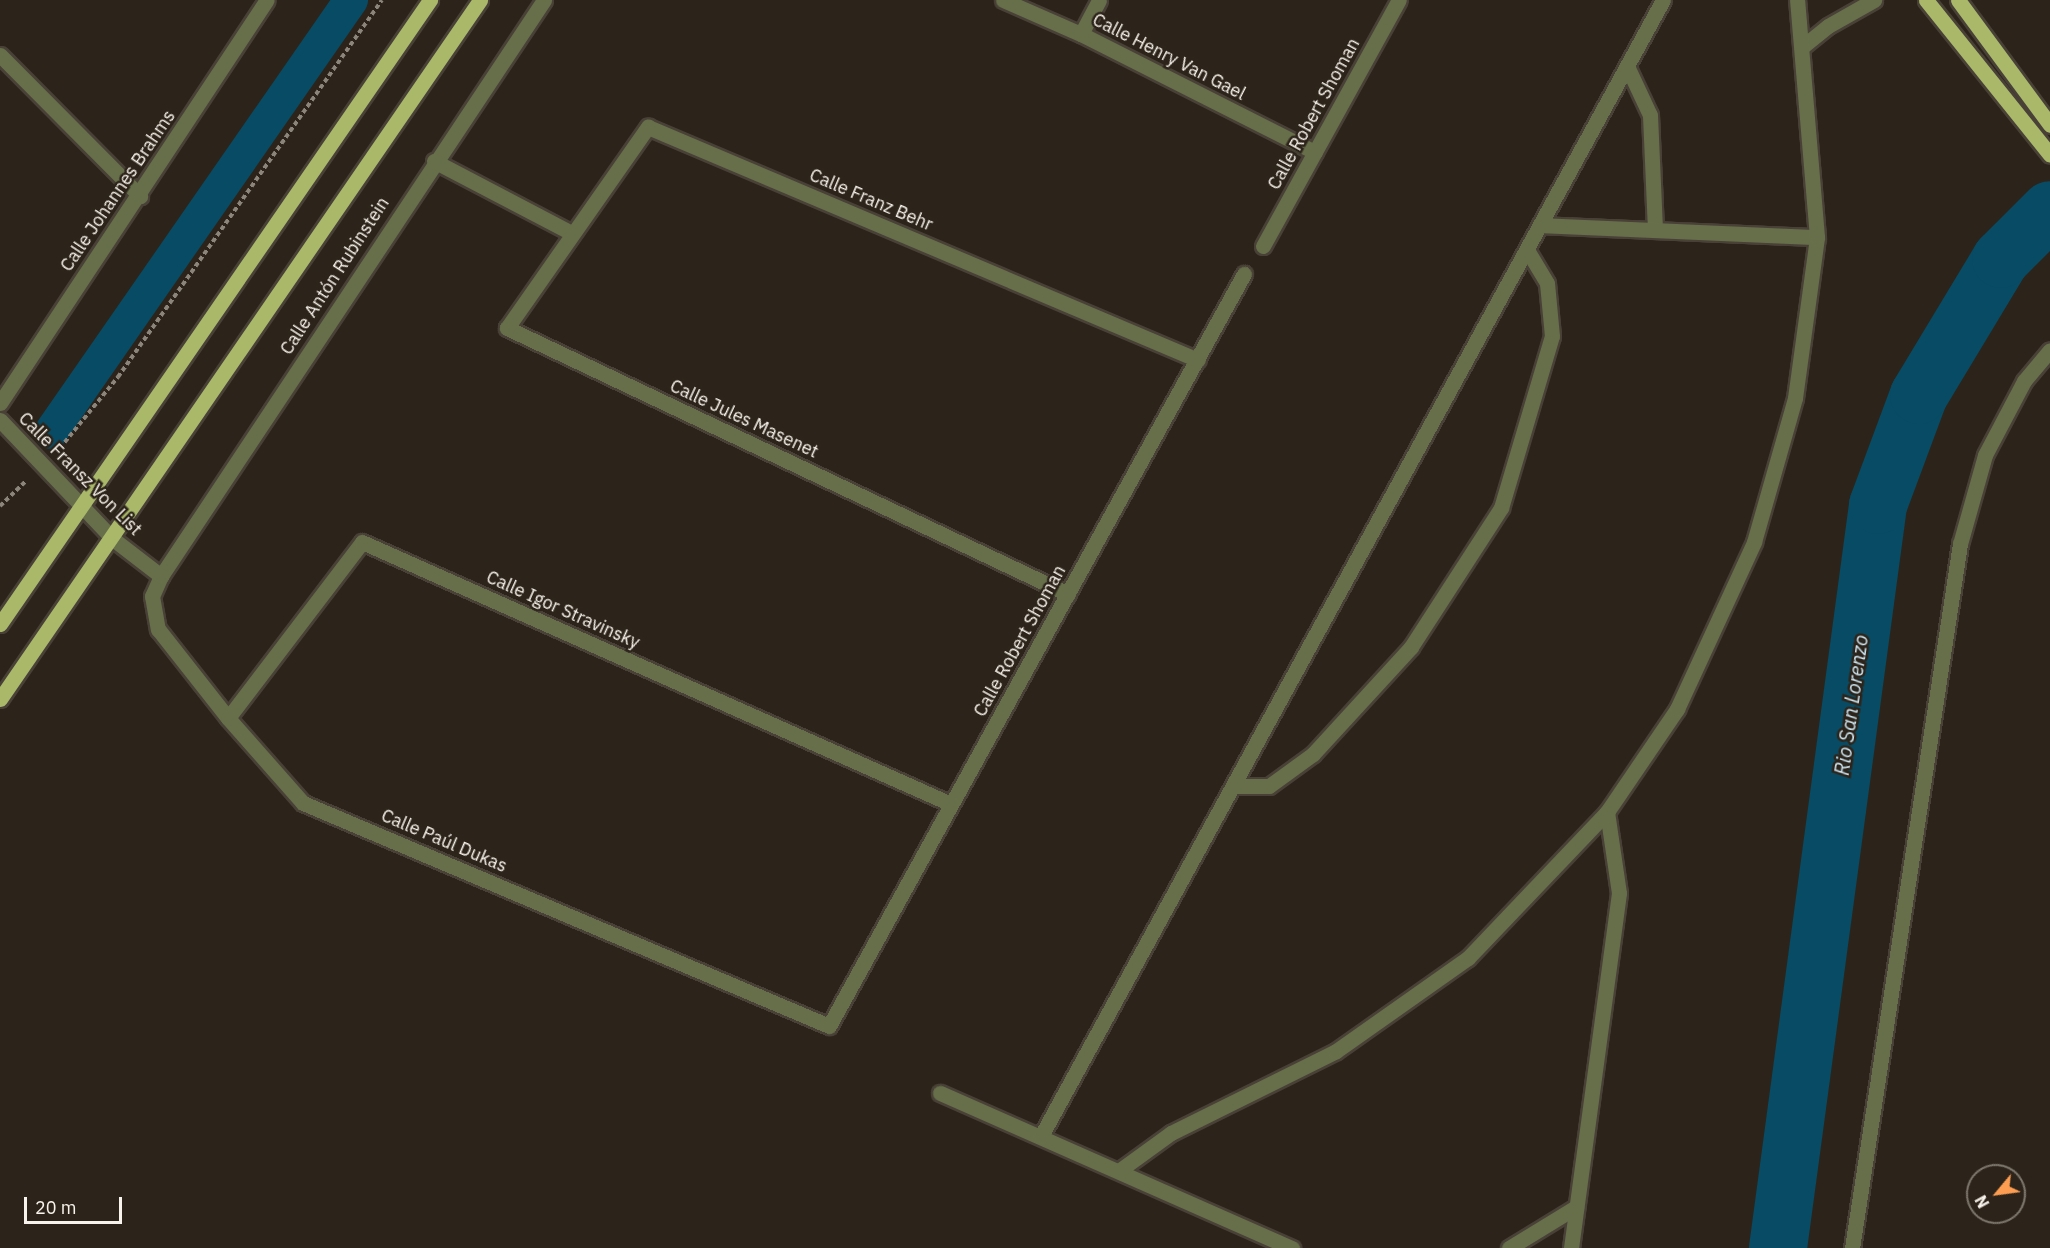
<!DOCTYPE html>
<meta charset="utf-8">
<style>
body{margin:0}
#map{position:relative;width:2050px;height:1248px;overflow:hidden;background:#2c241a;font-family:"IBM Plex Sans",sans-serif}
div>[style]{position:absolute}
.canal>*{height:34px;margin:-17px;padding:0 17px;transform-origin:17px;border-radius:17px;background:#084b64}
.river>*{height:58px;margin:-29px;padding:0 29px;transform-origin:29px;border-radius:29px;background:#084b64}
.path>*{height:4px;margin-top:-2px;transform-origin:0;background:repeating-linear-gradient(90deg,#8b857c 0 4.5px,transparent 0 7.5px)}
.roads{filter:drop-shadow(2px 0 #494137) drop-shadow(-2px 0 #494137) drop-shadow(0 2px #494137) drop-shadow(0 -2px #494137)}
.minor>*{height:15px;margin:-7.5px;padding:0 7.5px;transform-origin:7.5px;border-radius:7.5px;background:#676f4a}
.major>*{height:15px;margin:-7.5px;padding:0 7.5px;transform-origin:7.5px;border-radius:7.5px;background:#a9b869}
span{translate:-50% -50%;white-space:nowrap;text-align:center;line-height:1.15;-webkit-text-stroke:5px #2c241a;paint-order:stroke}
.street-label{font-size:18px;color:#f8f3ec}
.water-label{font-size:20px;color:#cce4f0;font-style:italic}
.north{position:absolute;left:1966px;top:1164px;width:60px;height:60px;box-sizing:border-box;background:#2c241a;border:2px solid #7e776e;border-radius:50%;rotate:241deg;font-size:16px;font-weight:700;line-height:24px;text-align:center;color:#f8f3ec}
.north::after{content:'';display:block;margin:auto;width:21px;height:27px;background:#fc9d52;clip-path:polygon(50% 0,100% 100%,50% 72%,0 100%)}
.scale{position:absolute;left:24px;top:1197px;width:98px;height:27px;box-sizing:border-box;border:3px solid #f8f3ec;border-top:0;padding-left:8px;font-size:18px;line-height:21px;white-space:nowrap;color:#f8f3ec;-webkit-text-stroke:4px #2c241a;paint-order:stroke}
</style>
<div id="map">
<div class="canal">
<div style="left:51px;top:432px;width:526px;rotate:-55.22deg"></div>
</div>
<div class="river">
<div style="left:1778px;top:1248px;width:750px;rotate:-82.33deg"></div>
<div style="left:1878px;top:505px;width:117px;rotate:-69.6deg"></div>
<div style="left:1919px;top:395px;width:159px;rotate:-58.9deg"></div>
<div style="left:2001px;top:259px;width:69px;rotate:-45deg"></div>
</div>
<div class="path">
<div style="left:60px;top:448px;width:92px;rotate:-50.8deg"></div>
<div style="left:118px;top:377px;width:460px;rotate:-55deg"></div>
<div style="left:0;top:506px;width:35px;rotate:-44deg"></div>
</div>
<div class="roads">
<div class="minor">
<div style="left:544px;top:0;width:692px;rotate:123.62deg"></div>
<div style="left:161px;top:576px;width:22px;rotate:114deg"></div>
<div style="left:152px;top:596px;width:34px;rotate:80deg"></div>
<div style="left:158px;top:629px;width:113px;rotate:51.8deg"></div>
<div style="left:228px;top:718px;width:113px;rotate:48.6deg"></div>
<div style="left:303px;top:803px;width:571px;rotate:22.97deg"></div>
<div style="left:829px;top:1026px;width:859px;rotate:-61.11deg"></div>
<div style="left:1003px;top:0;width:85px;rotate:23.6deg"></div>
<div style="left:1081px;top:34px;width:262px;rotate:26.8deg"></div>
<div style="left:1081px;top:34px;width:38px;rotate:-62deg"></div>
<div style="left:1802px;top:47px;width:33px;rotate:-39deg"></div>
<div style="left:1828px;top:26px;width:53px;rotate:-29.5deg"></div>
<div style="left:0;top:55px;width:199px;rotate:45.2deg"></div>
<div style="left:1627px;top:66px;width:54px;rotate:64.9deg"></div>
<div style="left:1650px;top:115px;width:113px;rotate:87.5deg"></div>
<div style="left:434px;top:161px;width:156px;rotate:27.6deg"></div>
<div style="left:1540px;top:225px;width:277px;rotate:2.5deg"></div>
<div style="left:1263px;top:246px;width:281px;rotate:-61.1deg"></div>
<div style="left:0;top:403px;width:483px;rotate:-56.5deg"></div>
<div style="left:0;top:420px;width:164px;rotate:46.5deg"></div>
<div style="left:113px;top:539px;width:61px;rotate:37.6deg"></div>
<div style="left:1068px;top:594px;width:621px;rotate:-154.63deg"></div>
<div style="left:507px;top:328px;width:246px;rotate:-55deg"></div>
<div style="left:648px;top:127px;width:597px;rotate:22.96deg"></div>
<div style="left:228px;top:718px;width:221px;rotate:-52.7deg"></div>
<div style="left:362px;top:542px;width:645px;rotate:23.98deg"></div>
<div style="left:1233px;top:786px;width:36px"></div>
<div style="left:1269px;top:786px;width:54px;rotate:-36deg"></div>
<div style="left:1313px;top:754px;width:145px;rotate:-47.5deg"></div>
<div style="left:1411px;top:647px;width:166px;rotate:-57.1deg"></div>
<div style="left:1501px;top:508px;width:179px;rotate:-73.5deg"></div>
<div style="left:1552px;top:336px;width:53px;rotate:-95.4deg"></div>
<div style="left:1547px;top:283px;width:39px;rotate:-121deg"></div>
<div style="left:940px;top:1093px;width:385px;rotate:23.8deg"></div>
<div style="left:1041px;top:1136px;width:1295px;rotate:-61.3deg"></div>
<div style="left:1120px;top:1170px;width:63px;rotate:-36deg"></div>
<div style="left:1171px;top:1133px;width:184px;rotate:-26.4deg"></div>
<div style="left:1336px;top:1051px;width:161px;rotate:-35.2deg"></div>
<div style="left:1468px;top:958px;width:202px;rotate:-46.4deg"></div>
<div style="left:1607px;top:812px;width:125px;rotate:-55.8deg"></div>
<div style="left:1677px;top:709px;width:184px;rotate:-65.2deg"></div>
<div style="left:1754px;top:542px;width:150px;rotate:-74.1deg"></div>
<div style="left:1795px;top:398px;width:162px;rotate:-82.2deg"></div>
<div style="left:1817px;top:237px;width:238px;rotate:-94.8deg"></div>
<div style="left:1509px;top:1248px;width:79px;rotate:-31.5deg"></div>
<div style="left:1571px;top:1248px;width:358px;rotate:-82.3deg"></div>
<div style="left:1619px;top:893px;width:82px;rotate:-98.4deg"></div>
<div style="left:1852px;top:1248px;width:712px;rotate:-81.28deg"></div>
<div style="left:1960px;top:544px;width:92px;rotate:-74.3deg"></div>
<div style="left:1985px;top:455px;width:84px;rotate:-62.2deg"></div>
<div style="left:2024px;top:381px;width:40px;rotate:-50deg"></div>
</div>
<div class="major">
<div style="left:1926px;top:0;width:198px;rotate:51.3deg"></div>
<div style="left:1958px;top:0;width:155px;rotate:53.6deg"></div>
<div style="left:0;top:624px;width:758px;rotate:-55.43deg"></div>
<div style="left:0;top:699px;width:848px;rotate:-55.52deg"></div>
</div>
</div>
<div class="street-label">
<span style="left:1169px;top:57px;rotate:27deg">Calle Henry Van Gael</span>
<span style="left:1314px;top:114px;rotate:-61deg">Calle Robert Shoman</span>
<span style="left:118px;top:191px;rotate:-56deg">Calle Johannes Brahms</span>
<span style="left:871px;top:200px;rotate:23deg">Calle Franz Behr</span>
<span style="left:335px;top:276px;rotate:-57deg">Calle Antón Rubinstein</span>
<span style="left:744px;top:419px;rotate:25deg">Calle Jules Masenet</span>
<span style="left:80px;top:474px;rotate:45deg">Calle Fransz Von List</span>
<span style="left:563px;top:610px;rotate:24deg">Calle Igor Stravinsky</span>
<span style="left:1020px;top:641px;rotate:-61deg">Calle Robert Shoman</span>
<span style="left:444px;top:841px;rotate:23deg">Calle Paúl Dukas</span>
</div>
<div class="water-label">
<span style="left:1851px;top:705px;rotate:-82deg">Rio San Lorenzo</span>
</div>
<div class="north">N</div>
<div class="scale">20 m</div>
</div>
